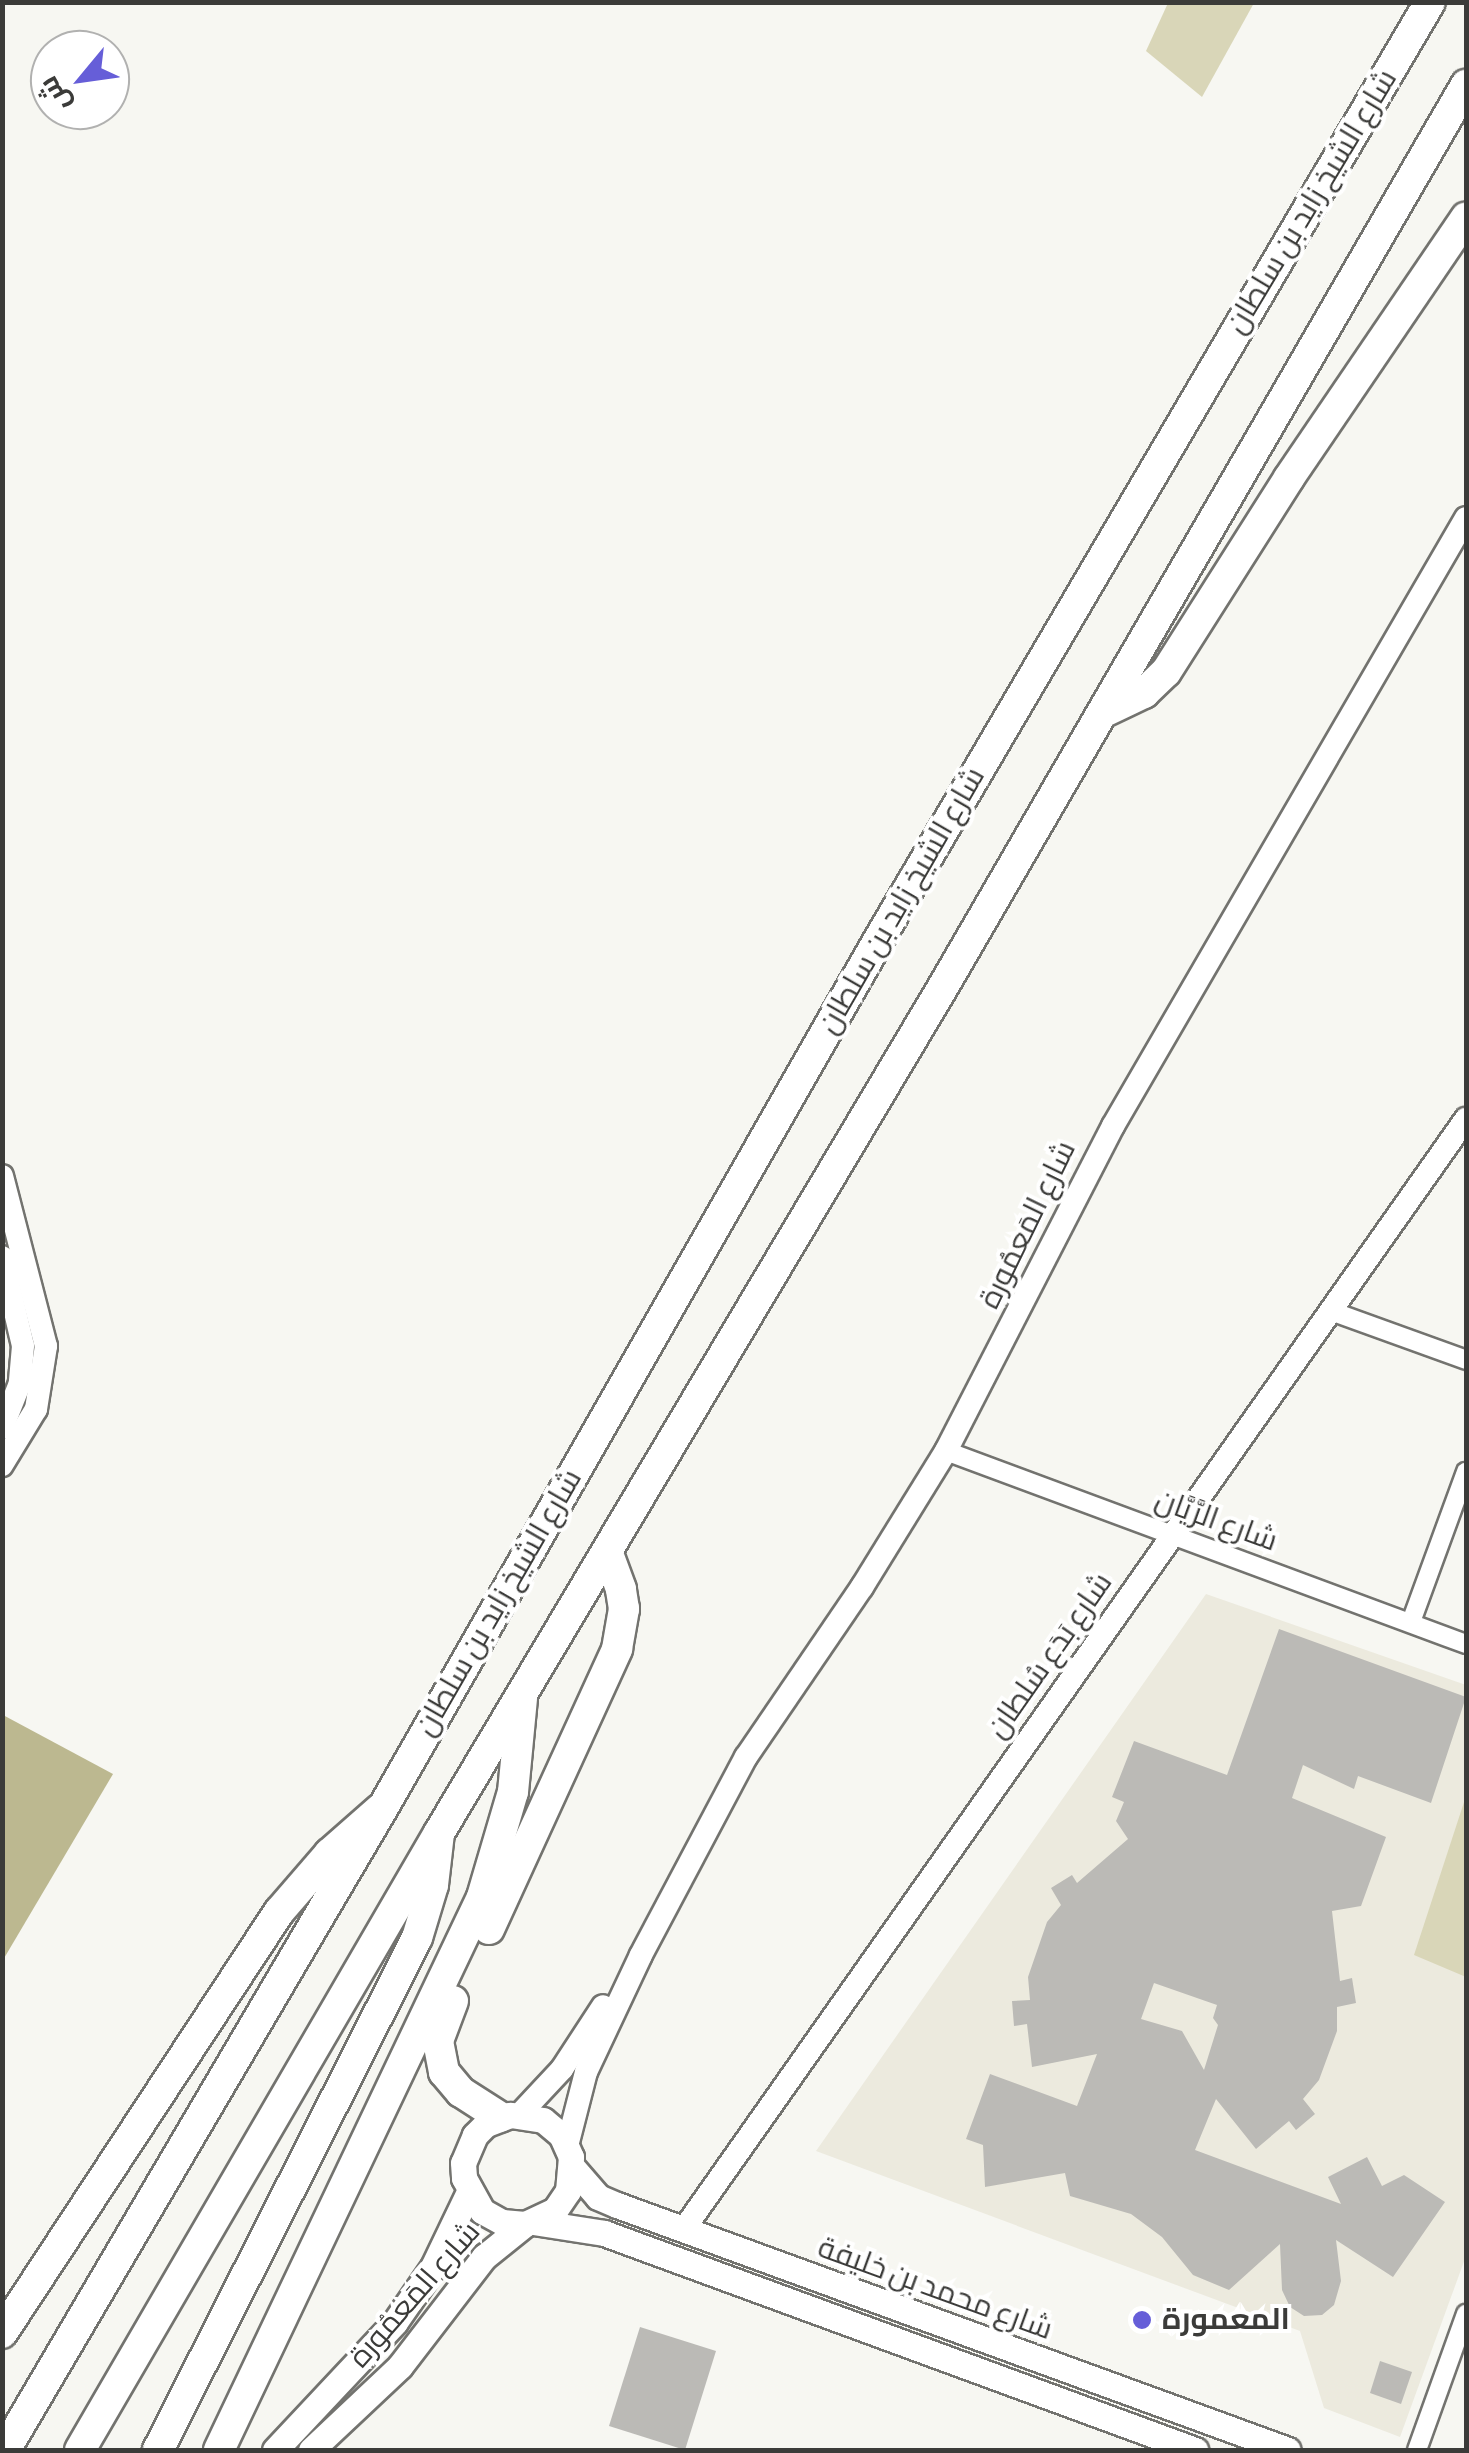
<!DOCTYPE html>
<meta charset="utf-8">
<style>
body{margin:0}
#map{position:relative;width:1469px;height:2453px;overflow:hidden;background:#f7f7f2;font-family:"Alegreya Sans",Cairo,sans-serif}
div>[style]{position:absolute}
.built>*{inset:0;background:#eceade}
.green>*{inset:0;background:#d9d6b8}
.forest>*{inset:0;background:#bcb890}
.building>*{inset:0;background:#bbbab6}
.roads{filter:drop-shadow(2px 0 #73736f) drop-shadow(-2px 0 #73736f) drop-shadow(0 2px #73736f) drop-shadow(0 -2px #73736f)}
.minor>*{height:18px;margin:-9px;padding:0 9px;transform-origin:9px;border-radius:9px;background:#fff}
.tertiary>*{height:22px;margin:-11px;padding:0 11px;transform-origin:11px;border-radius:11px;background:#fff}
.secondary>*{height:25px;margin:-12.5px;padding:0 12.5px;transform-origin:12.5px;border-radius:12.5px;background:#fff}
.primary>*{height:30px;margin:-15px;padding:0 15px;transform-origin:15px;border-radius:15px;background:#fff}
.trunk>*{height:30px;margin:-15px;padding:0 15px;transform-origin:15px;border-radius:15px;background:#fff}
.dots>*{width:28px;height:28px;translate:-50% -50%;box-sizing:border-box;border:5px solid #fff;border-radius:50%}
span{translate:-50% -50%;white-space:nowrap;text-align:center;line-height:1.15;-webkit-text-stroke:8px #fff;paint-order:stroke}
.street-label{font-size:30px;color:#3b3b39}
.poi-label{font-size:30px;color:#3b3b39;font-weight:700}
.left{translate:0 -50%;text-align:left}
.frame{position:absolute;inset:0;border:5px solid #3b3b39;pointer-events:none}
.north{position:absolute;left:30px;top:30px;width:100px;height:100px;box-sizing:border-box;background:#fff;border:2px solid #b1b1b0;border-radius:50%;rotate:241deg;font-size:28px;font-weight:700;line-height:40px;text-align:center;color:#3b3b39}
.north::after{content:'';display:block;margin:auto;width:35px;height:45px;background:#665ed8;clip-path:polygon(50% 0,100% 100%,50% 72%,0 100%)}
</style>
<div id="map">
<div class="built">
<div style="clip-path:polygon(1206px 1594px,1466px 1685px,1466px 2256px,1400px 2437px,1324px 2408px,1300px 2331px,816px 2151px)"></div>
</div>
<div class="green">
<div style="clip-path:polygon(1168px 3px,1254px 3px,1202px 97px,1146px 51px)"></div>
<div style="clip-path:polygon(1466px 1796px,1466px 1977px,1414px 1955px)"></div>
</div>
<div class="forest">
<div style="clip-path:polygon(3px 1715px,113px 1774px,3px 1960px)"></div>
</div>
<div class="building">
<div style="clip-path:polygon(evenodd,1279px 1629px,1466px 1697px,1431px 1803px,1358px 1776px,1354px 1789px,1303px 1765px,1292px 1798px,1386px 1837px,1361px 1906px,1332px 1911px,1340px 1981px,1352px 1978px,1356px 2003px,1337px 2007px,1337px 2031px,1319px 2080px,1303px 2099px,1315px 2114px,1296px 2130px,1289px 2121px,1256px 2149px,1216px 2099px,1195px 2150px,1341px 2204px,1328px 2177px,1367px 2157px,1382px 2186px,1404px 2175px,1445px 2202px,1393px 2277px,1336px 2240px,1341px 2281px,1334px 2305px,1322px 2315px,1304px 2316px,1290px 2307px,1282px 2290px,1280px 2244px,1229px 2290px,1193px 2275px,1162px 2237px,1131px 2214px,1070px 2196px,1065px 2173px,985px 2187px,983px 2145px,966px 2139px,990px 2074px,1077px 2106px,1097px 2054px,1032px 2067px,1027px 2024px,1014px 2026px,1012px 2001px,1030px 2000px,1028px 1977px,1047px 1922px,1061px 1905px,1051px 1888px,1072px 1875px,1077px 1883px,1128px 1839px,1116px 1821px,1124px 1802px,1112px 1797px,1134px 1741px,1227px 1775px,1279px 1629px,1154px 1983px,1217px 2005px,1213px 2018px,1218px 2025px,1204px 2070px,1182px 2031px,1141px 2019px,1154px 1983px)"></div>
<div style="clip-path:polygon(640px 2327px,716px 2351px,685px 2450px,609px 2426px)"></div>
<div style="clip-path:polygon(1380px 2361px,1412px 2372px,1401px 2404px,1370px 2393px)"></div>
</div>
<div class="roads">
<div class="minor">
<div style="left:1331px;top:1311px;width:144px;rotate:19.9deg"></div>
<div style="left:946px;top:1451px;width:555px;rotate:20.36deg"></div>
<div style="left:1411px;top:1622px;width:160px;rotate:-69.9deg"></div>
<div style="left:1417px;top:2450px;width:145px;rotate:-70.2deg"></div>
</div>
<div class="tertiary">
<div style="left:2px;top:1176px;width:176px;rotate:75.5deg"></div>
<div style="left:46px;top:1346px;width:64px;rotate:99deg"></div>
<div style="left:36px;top:1409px;width:66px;rotate:121.3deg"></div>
<div style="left:2px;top:1257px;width:91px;rotate:76.7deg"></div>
<div style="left:23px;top:1346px;width:37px;rotate:95deg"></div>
<div style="left:20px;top:1383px;width:48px;rotate:111.8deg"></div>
<div style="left:520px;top:2114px;width:62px;rotate:-47deg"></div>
<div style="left:562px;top:2069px;width:75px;rotate:-56.9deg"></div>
<div style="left:567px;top:2146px;width:76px;rotate:-75.6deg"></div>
<div style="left:586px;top:2072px;width:129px;rotate:-64.8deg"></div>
<div style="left:641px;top:1955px;width:224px;rotate:-62.1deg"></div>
<div style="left:746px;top:1757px;width:206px;rotate:-55.7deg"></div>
<div style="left:862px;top:1587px;width:160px;rotate:-58.3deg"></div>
<div style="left:946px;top:1451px;width:365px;rotate:-62.8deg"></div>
<div style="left:1113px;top:1126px;width:703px;rotate:-59.86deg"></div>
<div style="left:684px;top:2229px;width:1358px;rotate:-54.84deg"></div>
</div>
<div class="secondary">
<div style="left:573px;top:2168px;width:38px;rotate:49deg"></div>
<div style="left:598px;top:2197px;width:21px;rotate:23deg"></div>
<div style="left:617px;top:2205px;width:714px;rotate:20.06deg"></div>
<div style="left:534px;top:2222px;width:71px;rotate:8.9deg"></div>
<div style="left:604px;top:2233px;width:630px;rotate:20.16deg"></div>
<div style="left:275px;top:2450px;width:175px;rotate:-46.8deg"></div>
<div style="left:395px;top:2322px;width:67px;rotate:-55.4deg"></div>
<div style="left:433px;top:2267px;width:83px;rotate:-64.4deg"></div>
<div style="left:311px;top:2450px;width:122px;rotate:-43.3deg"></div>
<div style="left:400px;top:2366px;width:138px;rotate:-52.4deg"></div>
<div style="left:484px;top:2257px;width:53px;rotate:-38.8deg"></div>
<div style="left:525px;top:2224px;width:33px;rotate:-25deg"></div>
<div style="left:555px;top:2210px;width:23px;rotate:-56deg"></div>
<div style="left:568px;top:2191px;width:34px;rotate:-85deg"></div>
<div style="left:571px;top:2157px;width:24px;rotate:-114deg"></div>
<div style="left:561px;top:2135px;width:23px;rotate:-140deg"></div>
<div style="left:543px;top:2120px;width:33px;rotate:-171deg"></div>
<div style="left:510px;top:2115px;width:26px;rotate:159deg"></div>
<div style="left:486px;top:2124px;width:16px;rotate:135deg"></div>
<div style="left:475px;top:2135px;width:30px;rotate:113deg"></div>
<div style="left:463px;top:2163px;width:15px;rotate:86deg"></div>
<div style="left:464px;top:2178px;width:38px;rotate:61deg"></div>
<div style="left:482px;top:2211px;width:23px;rotate:29deg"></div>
<div style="left:502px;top:2222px;width:23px;rotate:5deg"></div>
</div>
<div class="primary">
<div style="left:2px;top:2333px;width:504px;rotate:-56.66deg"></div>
<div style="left:279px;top:1912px;width:77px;rotate:-49.2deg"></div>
<div style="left:329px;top:1854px;width:67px;rotate:-41.3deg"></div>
<div style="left:158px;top:2450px;width:574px;rotate:-63.17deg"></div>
<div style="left:417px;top:1938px;width:55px;rotate:-73.2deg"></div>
<div style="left:433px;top:1885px;width:52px;rotate:-83.4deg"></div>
</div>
<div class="trunk">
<div style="left:1102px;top:713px;width:47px;rotate:-25.5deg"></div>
<div style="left:1144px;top:693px;width:30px;rotate:-44deg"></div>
<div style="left:1166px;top:672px;width:230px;rotate:-57.6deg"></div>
<div style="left:1289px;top:478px;width:315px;rotate:-55.8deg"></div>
<div style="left:489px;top:1929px;width:308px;rotate:-65.4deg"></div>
<div style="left:617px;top:1649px;width:41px;rotate:-80.1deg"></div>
<div style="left:624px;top:1609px;width:20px;rotate:-99deg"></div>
<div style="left:621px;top:1589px;width:40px;rotate:-110.2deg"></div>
<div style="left:453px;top:2001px;width:43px;rotate:110.6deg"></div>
<div style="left:438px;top:2041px;width:32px;rotate:79deg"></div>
<div style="left:444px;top:2072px;width:26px;rotate:50deg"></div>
<div style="left:461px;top:2092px;width:46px;rotate:32.7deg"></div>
<div style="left:5px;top:2450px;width:749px;rotate:-59.53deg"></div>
<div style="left:385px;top:1804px;width:994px;rotate:-60.26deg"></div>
<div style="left:878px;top:941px;width:1089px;rotate:-59.55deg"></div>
<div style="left:80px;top:2450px;width:714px;rotate:-59.81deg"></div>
<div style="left:439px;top:1833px;width:993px;rotate:-59.22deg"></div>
<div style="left:947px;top:980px;width:1035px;rotate:-59.89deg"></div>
<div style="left:219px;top:2450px;width:612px;rotate:-64.56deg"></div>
<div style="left:482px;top:1897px;width:109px;rotate:-73.6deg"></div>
<div style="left:513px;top:1792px;width:94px;rotate:-84.5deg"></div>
</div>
</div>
<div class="dots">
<div style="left:1142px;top:2320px;background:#665ed8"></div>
</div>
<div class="street-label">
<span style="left:1312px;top:202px;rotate:-59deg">شارع الشيخ زايد بن سلطان</span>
<span style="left:902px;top:901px;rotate:-60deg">شارع الشيخ زايد بن سلطان</span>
<span style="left:1028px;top:1225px;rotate:-64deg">شارع المَعمُورة</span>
<span style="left:1216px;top:1521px;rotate:20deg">شارع الرَّيَّان</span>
<span style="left:499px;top:1603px;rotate:-60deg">شارع الشيخ زايد بن سلطان</span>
<span style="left:1050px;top:1656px;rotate:-55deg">شارع بَدَع سُلطان</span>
<span style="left:935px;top:2289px;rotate:20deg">شارع محمد بن خليفة</span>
<span style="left:415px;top:2295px;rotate:-49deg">شارع المَعمُورة</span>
</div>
<div class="poi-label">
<span class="left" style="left:1162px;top:2320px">المعمورة</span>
</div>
<div class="frame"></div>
<div class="north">ش</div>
</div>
